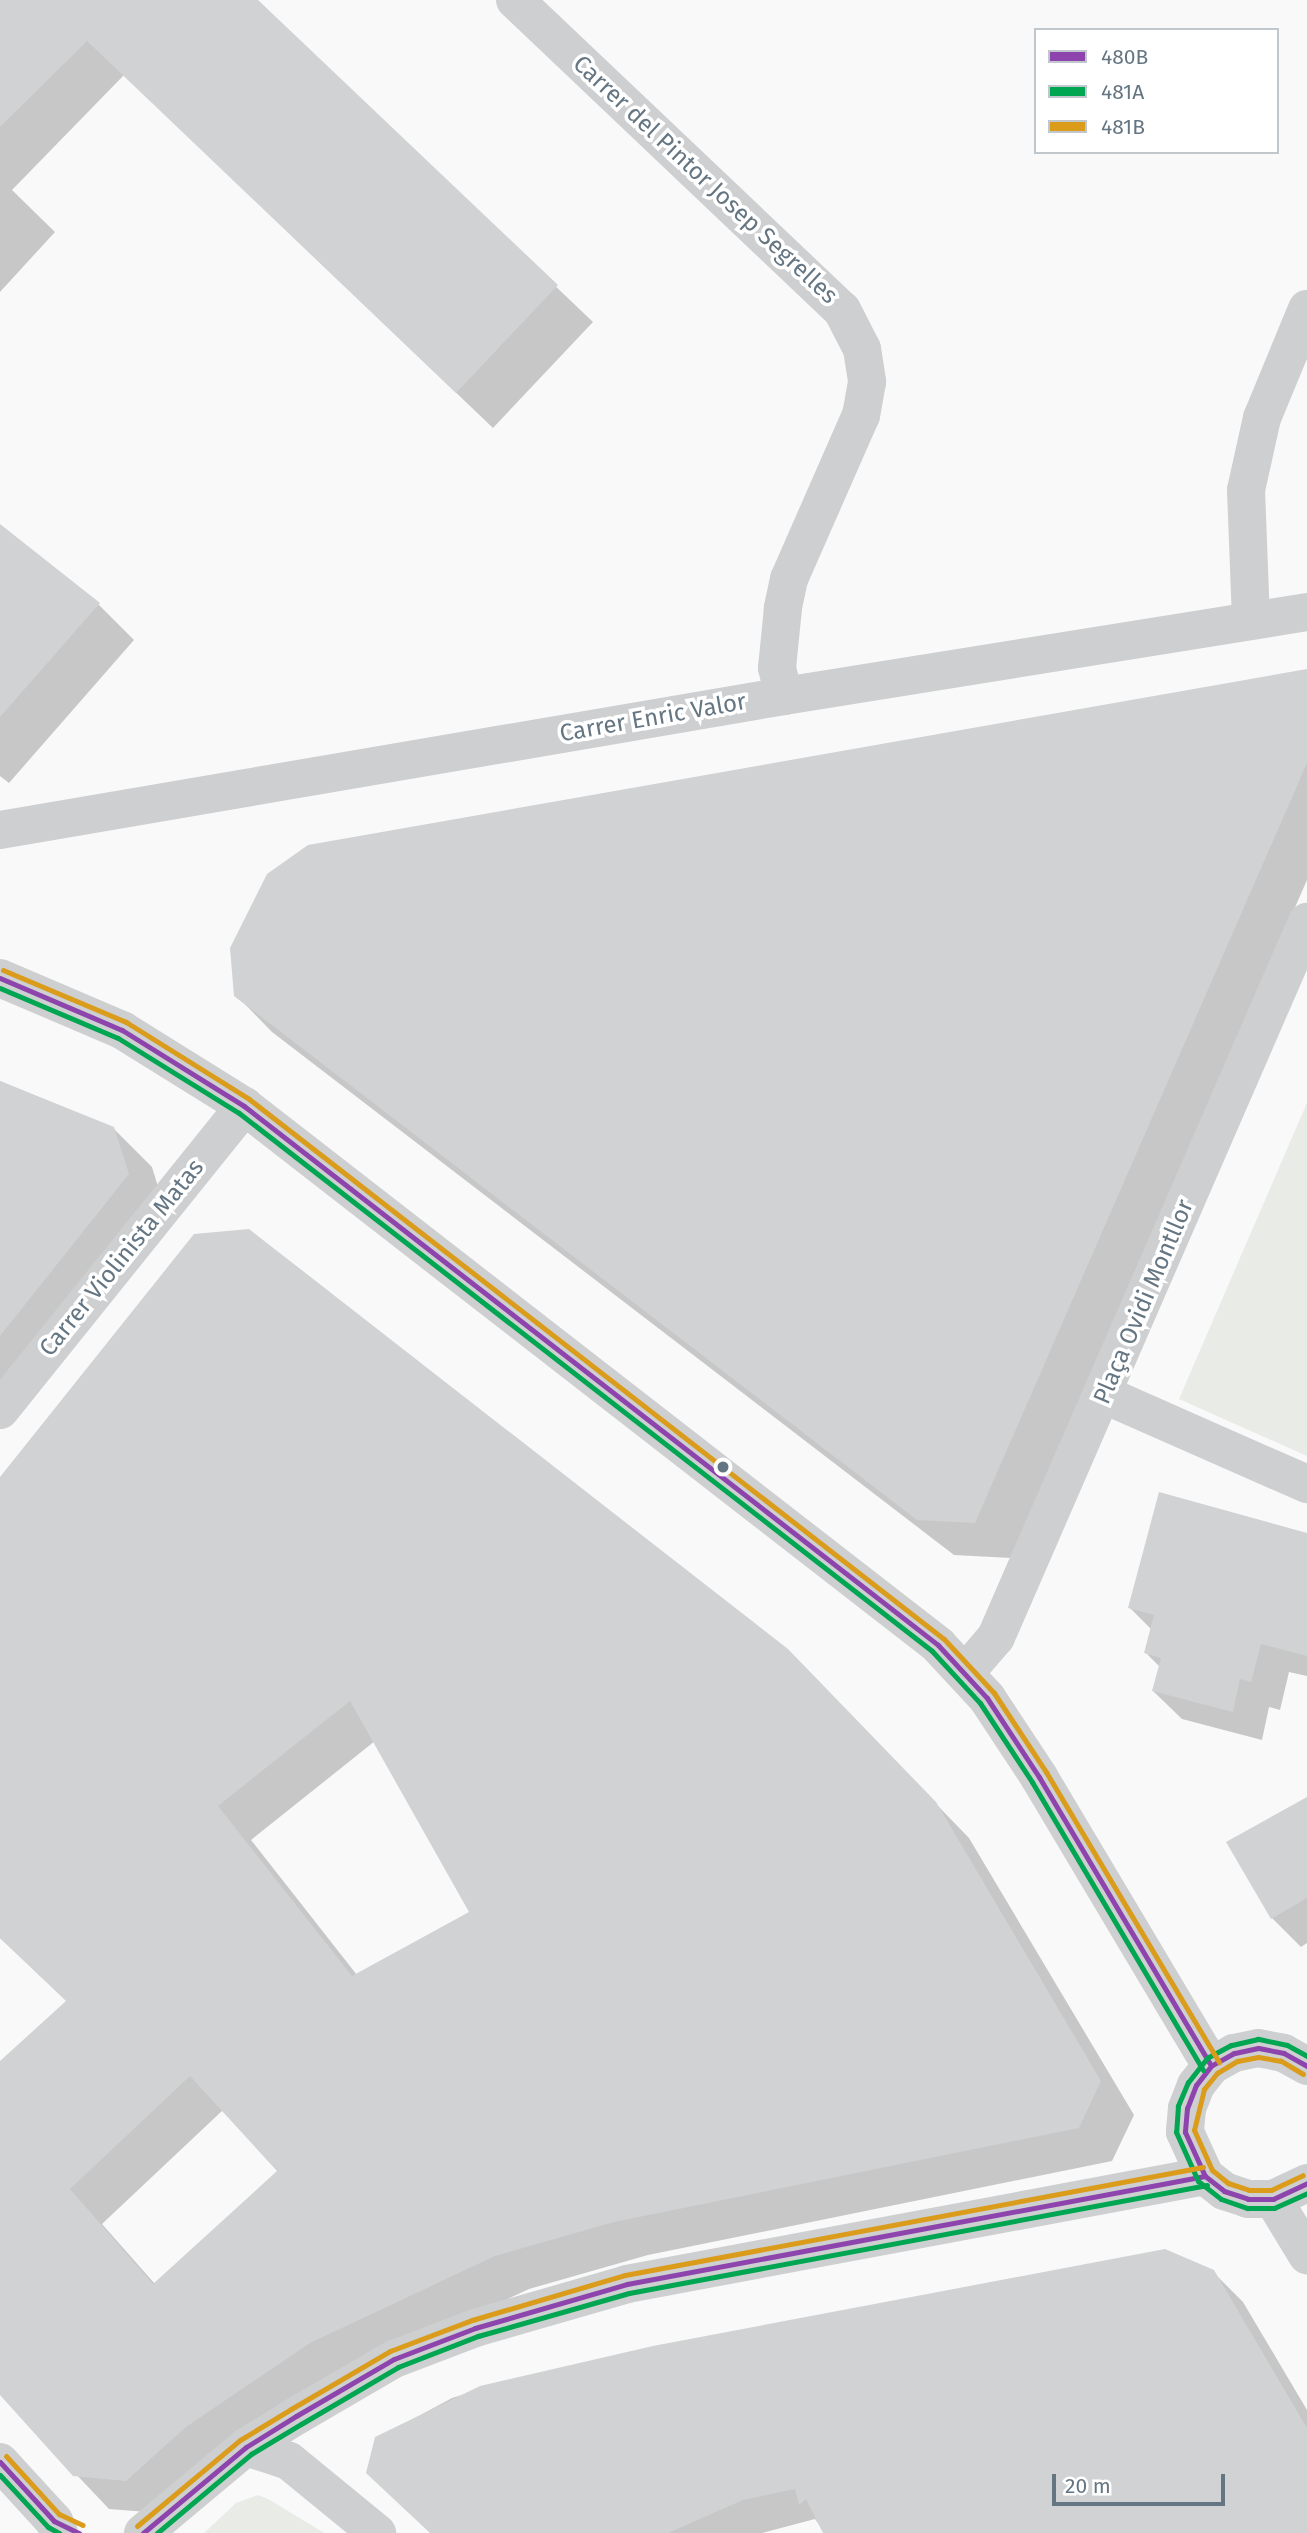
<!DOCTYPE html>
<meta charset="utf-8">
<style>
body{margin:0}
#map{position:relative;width:1307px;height:2533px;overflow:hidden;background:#f9f9f9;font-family:"Fira Sans",sans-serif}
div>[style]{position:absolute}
.green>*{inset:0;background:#e8ebe6}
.shadow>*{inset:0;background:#0003}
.building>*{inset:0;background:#d0d2d3}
.minor>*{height:38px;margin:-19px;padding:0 19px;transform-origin:19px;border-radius:19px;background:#cecfd0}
.bus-1>*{height:5px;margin:-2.5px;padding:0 2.5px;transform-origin:2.5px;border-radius:2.5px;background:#8e44ad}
.bus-2>*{height:5px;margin:-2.5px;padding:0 2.5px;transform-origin:2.5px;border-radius:2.5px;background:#00a651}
.bus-3>*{height:5px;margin:-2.5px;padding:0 2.5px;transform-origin:2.5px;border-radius:2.5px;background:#da9c1a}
.dots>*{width:19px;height:19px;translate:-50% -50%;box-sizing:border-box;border:4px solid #fff;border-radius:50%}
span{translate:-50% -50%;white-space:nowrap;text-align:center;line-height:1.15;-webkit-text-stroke:7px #fff;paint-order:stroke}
.street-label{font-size:24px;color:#657683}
.legend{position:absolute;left:1034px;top:28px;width:245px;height:126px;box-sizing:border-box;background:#fff;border:2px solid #c1c8cd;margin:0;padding:9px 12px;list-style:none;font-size:21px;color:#657683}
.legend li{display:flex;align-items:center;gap:14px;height:35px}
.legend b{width:35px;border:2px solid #c1c8cd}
.scale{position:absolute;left:1052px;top:2474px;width:173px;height:32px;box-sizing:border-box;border:4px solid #657683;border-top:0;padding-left:9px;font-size:21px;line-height:24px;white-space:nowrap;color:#657683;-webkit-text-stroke:5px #fff;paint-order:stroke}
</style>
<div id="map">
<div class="green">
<div style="clip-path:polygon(1307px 1103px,1307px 1456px,1179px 1399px)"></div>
<div style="clip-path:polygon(258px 2495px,270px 2500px,324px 2533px,204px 2533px,236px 2503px)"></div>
</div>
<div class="shadow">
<div style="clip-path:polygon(9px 0,255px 0,593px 322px,493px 428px,124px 75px,12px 190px,55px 232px,0 292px,0 9px)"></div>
<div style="clip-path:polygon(0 526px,98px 604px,134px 640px,9px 783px,0 776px)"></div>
<div style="clip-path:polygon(1307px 671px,1307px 880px,1011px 1558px,954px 1555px,272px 1032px,236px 995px)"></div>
<div style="clip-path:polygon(0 1081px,113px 1128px,152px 1167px,166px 1213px,0 1423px)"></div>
<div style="clip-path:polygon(evenodd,0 1480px,821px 1685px,969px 1838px,1134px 2115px,1112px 2161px,648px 2255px,529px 2289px,343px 2376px,160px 2513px,109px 2509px,0 2394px,0 2063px,68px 2002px,0 1938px,0 1480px,375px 1741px,471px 1912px,357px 1975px,251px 1840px,375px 1741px,0 1480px,223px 2110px,279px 2172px,155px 2284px,102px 2224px,223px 2110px)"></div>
<div style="clip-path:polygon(1307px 1535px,1307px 1676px,1289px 1672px,1280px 1710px,1269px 1707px,1262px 1740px,1182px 1719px,1153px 1691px,1160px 1667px,1146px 1653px,1152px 1630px,1130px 1608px)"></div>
<div style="clip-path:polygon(1307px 1797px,1307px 1943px,1301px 1947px,1272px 1918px)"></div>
<div style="clip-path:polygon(1213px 2272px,1243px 2302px,1307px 2410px,1307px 2533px,825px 2533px,815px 2519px,762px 2533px,430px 2533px,376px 2439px,452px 2398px,518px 2378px)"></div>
</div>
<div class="building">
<div style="clip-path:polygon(0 0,258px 0,558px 285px,456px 393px,87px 41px,0 127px)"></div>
<div style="clip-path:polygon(0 524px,100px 603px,0 717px)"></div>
<div style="clip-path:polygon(1307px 669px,1307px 763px,975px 1523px,917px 1520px,234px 996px,230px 948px,267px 874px,308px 845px)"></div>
<div style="clip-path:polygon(0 1081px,114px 1127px,129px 1174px,0 1336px)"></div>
<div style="clip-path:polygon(evenodd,249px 1229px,788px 1649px,936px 1802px,1101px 2081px,1079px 2128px,614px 2222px,495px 2256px,310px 2343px,186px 2427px,126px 2481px,73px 2476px,0 2395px,0 2061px,66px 2001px,0 1938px,0 1477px,194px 1234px,249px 1229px,350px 1701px,469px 1912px,352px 1976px,218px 1806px,350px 1701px,249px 1229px,190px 2076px,277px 2171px,153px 2284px,70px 2189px,190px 2076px)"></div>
<div style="clip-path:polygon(1159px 1492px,1307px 1533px,1307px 1656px,1261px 1644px,1251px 1682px,1240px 1679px,1233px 1712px,1152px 1691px,1161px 1658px,1144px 1653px,1154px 1615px,1128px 1608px)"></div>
<div style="clip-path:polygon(1307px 1797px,1307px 1898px,1271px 1919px,1226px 1842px)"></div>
<div style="clip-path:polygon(1165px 2249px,1214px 2270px,1307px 2428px,1307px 2533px,823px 2533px,806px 2499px,799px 2505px,795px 2489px,743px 2500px,668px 2533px,430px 2533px,366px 2473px,375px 2437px,480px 2386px,653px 2346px)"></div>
</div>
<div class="minor">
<div style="left:515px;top:0;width:451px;rotate:43.5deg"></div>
<div style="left:842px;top:310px;width:44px;rotate:62.9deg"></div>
<div style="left:862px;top:349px;width:33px;rotate:81deg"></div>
<div style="left:867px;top:382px;width:34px;rotate:100deg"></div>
<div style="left:861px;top:415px;width:179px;rotate:113.7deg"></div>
<div style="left:789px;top:579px;width:30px;rotate:102deg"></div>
<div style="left:783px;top:608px;width:60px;rotate:95.7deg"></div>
<div style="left:777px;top:668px;width:29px;rotate:76deg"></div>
<div style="left:1251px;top:620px;width:130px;rotate:-92.2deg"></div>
<div style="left:1246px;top:490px;width:74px;rotate:-77.5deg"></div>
<div style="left:1262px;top:418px;width:118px;rotate:-67.6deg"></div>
<div style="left:0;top:830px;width:795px;rotate:-9.7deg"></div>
<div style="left:784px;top:696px;width:530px;rotate:-9.12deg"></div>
<div style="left:0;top:978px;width:133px;rotate:23.1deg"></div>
<div style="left:122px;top:1030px;width:144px;rotate:31.9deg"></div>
<div style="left:244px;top:1106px;width:879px;rotate:37.83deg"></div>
<div style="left:938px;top:1645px;width:72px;rotate:47.2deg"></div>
<div style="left:987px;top:1698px;width:95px;rotate:56.6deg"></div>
<div style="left:1039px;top:1777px;width:336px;rotate:59.2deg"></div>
<div style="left:1105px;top:1395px;width:221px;rotate:23.8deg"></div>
<div style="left:0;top:1410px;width:390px;rotate:-51.2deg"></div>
<div style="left:966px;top:1672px;width:46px;rotate:-49.4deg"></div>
<div style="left:996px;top:1637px;width:780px;rotate:-66.49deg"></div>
<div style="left:1307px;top:2066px;width:26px;rotate:-151deg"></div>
<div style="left:1284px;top:2053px;width:26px;rotate:-169deg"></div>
<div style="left:1258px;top:2048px;width:25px;rotate:168deg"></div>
<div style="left:1234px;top:2053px;width:26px;rotate:151deg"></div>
<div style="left:1211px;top:2066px;width:24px;rotate:128deg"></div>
<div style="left:1196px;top:2085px;width:25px;rotate:111deg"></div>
<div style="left:1187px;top:2108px;width:24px;rotate:95deg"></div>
<div style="left:1185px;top:2132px;width:48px;rotate:65.6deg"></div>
<div style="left:1205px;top:2176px;width:24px;rotate:38deg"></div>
<div style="left:1224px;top:2191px;width:25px;rotate:18deg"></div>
<div style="left:1248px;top:2199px;width:25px"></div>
<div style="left:1273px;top:2199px;width:38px;rotate:-25deg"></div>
<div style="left:1273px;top:2199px;width:66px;rotate:58.7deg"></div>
<div style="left:246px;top:2447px;width:45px;rotate:18deg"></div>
<div style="left:289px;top:2461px;width:114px;rotate:39.3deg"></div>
<div style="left:0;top:2462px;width:80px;rotate:47.5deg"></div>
<div style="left:54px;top:2521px;width:13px;rotate:67deg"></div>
<div style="left:143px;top:2533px;width:134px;rotate:-39.9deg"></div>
<div style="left:246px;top:2447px;width:59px;rotate:-31.8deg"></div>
<div style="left:296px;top:2416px;width:113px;rotate:-30.2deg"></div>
<div style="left:394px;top:2359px;width:87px;rotate:-20.9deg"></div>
<div style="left:475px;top:2328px;width:158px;rotate:-16.1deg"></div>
<div style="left:627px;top:2284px;width:588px;rotate:-10.58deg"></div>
</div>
<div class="bus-1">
<div style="left:0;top:978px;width:133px;rotate:23.1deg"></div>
<div style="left:122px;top:1030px;width:144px;rotate:31.9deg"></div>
<div style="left:244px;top:1106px;width:879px;rotate:37.83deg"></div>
<div style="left:938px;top:1645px;width:72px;rotate:47.2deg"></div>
<div style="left:987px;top:1698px;width:95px;rotate:56.6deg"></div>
<div style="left:1039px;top:1777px;width:336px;rotate:59.2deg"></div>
<div style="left:1307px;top:2066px;width:26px;rotate:-151deg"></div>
<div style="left:1284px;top:2053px;width:26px;rotate:-169deg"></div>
<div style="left:1258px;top:2048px;width:25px;rotate:168deg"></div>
<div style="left:1234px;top:2053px;width:26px;rotate:151deg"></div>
<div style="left:1211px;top:2066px;width:24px;rotate:128deg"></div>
<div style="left:1196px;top:2085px;width:25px;rotate:111deg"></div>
<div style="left:1187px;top:2108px;width:24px;rotate:95deg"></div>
<div style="left:1185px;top:2132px;width:48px;rotate:65.6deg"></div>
<div style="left:1205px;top:2176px;width:24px;rotate:38deg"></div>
<div style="left:1224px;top:2191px;width:25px;rotate:18deg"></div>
<div style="left:1248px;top:2199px;width:25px"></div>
<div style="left:1273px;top:2199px;width:38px;rotate:-25deg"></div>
<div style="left:0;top:2462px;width:80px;rotate:47.5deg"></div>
<div style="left:54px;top:2521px;width:28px;rotate:26deg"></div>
<div style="left:143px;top:2533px;width:134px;rotate:-39.9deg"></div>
<div style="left:246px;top:2447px;width:59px;rotate:-31.8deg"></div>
<div style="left:296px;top:2416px;width:113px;rotate:-30.2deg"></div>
<div style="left:394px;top:2359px;width:87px;rotate:-20.9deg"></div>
<div style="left:475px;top:2328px;width:158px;rotate:-16.1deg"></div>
<div style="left:627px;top:2284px;width:588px;rotate:-10.58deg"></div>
</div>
<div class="bus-2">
<div style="left:0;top:988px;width:128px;rotate:23deg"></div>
<div style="left:118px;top:1038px;width:142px;rotate:31.8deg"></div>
<div style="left:239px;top:1113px;width:877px;rotate:37.82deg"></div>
<div style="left:932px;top:1651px;width:71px;rotate:47.3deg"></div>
<div style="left:980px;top:1703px;width:95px;rotate:56.6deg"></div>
<div style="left:1032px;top:1782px;width:335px;rotate:59.3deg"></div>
<div style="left:1307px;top:2056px;width:23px;rotate:-151deg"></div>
<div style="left:1287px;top:2045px;width:30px;rotate:-168deg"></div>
<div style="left:1258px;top:2039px;width:28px;rotate:167deg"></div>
<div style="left:1231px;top:2045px;width:27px;rotate:152deg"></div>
<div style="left:1207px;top:2058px;width:31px;rotate:128deg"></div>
<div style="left:1188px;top:2082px;width:26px;rotate:113deg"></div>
<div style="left:1178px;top:2106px;width:26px;rotate:94deg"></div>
<div style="left:1176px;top:2132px;width:54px;rotate:65.8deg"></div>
<div style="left:1198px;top:2181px;width:29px;rotate:38deg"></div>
<div style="left:1221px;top:2199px;width:28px;rotate:19deg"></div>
<div style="left:1247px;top:2208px;width:27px"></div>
<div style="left:1274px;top:2208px;width:36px;rotate:-24deg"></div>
<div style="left:0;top:2475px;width:71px;rotate:47.3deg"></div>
<div style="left:48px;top:2527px;width:13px;rotate:29deg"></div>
<div style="left:157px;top:2533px;width:123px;rotate:-40deg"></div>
<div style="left:251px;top:2454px;width:58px;rotate:-31deg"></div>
<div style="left:301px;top:2424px;width:113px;rotate:-30.4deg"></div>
<div style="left:398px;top:2367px;width:86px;rotate:-21.2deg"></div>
<div style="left:478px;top:2336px;width:157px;rotate:-15.9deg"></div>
<div style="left:629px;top:2293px;width:588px;rotate:-10.58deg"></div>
</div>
<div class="bus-3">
<div style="left:3px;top:970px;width:134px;rotate:22.9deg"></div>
<div style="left:126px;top:1022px;width:145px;rotate:32deg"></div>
<div style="left:249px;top:1099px;width:880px;rotate:37.85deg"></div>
<div style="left:944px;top:1639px;width:74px;rotate:47.2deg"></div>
<div style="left:994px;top:1693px;width:95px;rotate:56.6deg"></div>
<div style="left:1046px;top:1772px;width:338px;rotate:59.2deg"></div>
<div style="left:1303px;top:2074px;width:26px;rotate:-149deg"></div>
<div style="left:1281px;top:2061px;width:23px;rotate:-170deg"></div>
<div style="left:1258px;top:2057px;width:21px;rotate:169deg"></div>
<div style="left:1237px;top:2061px;width:23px;rotate:149deg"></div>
<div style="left:1217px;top:2073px;width:21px;rotate:129deg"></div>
<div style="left:1204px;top:2089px;width:42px;rotate:103.7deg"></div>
<div style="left:1194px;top:2130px;width:44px;rotate:65.8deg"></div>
<div style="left:1212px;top:2170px;width:21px;rotate:39deg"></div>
<div style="left:1228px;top:2183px;width:22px;rotate:18deg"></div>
<div style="left:1249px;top:2190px;width:22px"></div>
<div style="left:1271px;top:2190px;width:35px;rotate:-25deg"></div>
<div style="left:6px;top:2456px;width:79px;rotate:47.6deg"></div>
<div style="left:59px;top:2514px;width:26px;rotate:25deg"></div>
<div style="left:137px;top:2526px;width:134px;rotate:-39.9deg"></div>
<div style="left:240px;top:2440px;width:60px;rotate:-31.3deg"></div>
<div style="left:291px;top:2409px;width:115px;rotate:-30.4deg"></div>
<div style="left:390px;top:2351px;width:88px;rotate:-20.7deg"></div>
<div style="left:472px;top:2320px;width:159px;rotate:-16.4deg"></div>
<div style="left:625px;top:2275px;width:588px;rotate:-10.58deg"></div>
</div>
<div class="dots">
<div style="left:723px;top:1467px;background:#657683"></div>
</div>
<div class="street-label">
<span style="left:705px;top:180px;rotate:43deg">Carrer del Pintor Josep Segrelles</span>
<span style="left:653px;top:718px;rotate:-10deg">Carrer Enric Valor</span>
<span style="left:122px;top:1258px;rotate:-51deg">Carrer Violinista Matas</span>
<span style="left:1144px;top:1302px;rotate:-67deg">Plaça Ovidi Montllor</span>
</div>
<ul class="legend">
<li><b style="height:9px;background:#8e44ad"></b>480B</li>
<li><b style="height:9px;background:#00a651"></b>481A</li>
<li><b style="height:9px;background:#da9c1a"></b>481B</li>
</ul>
<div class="scale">20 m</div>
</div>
